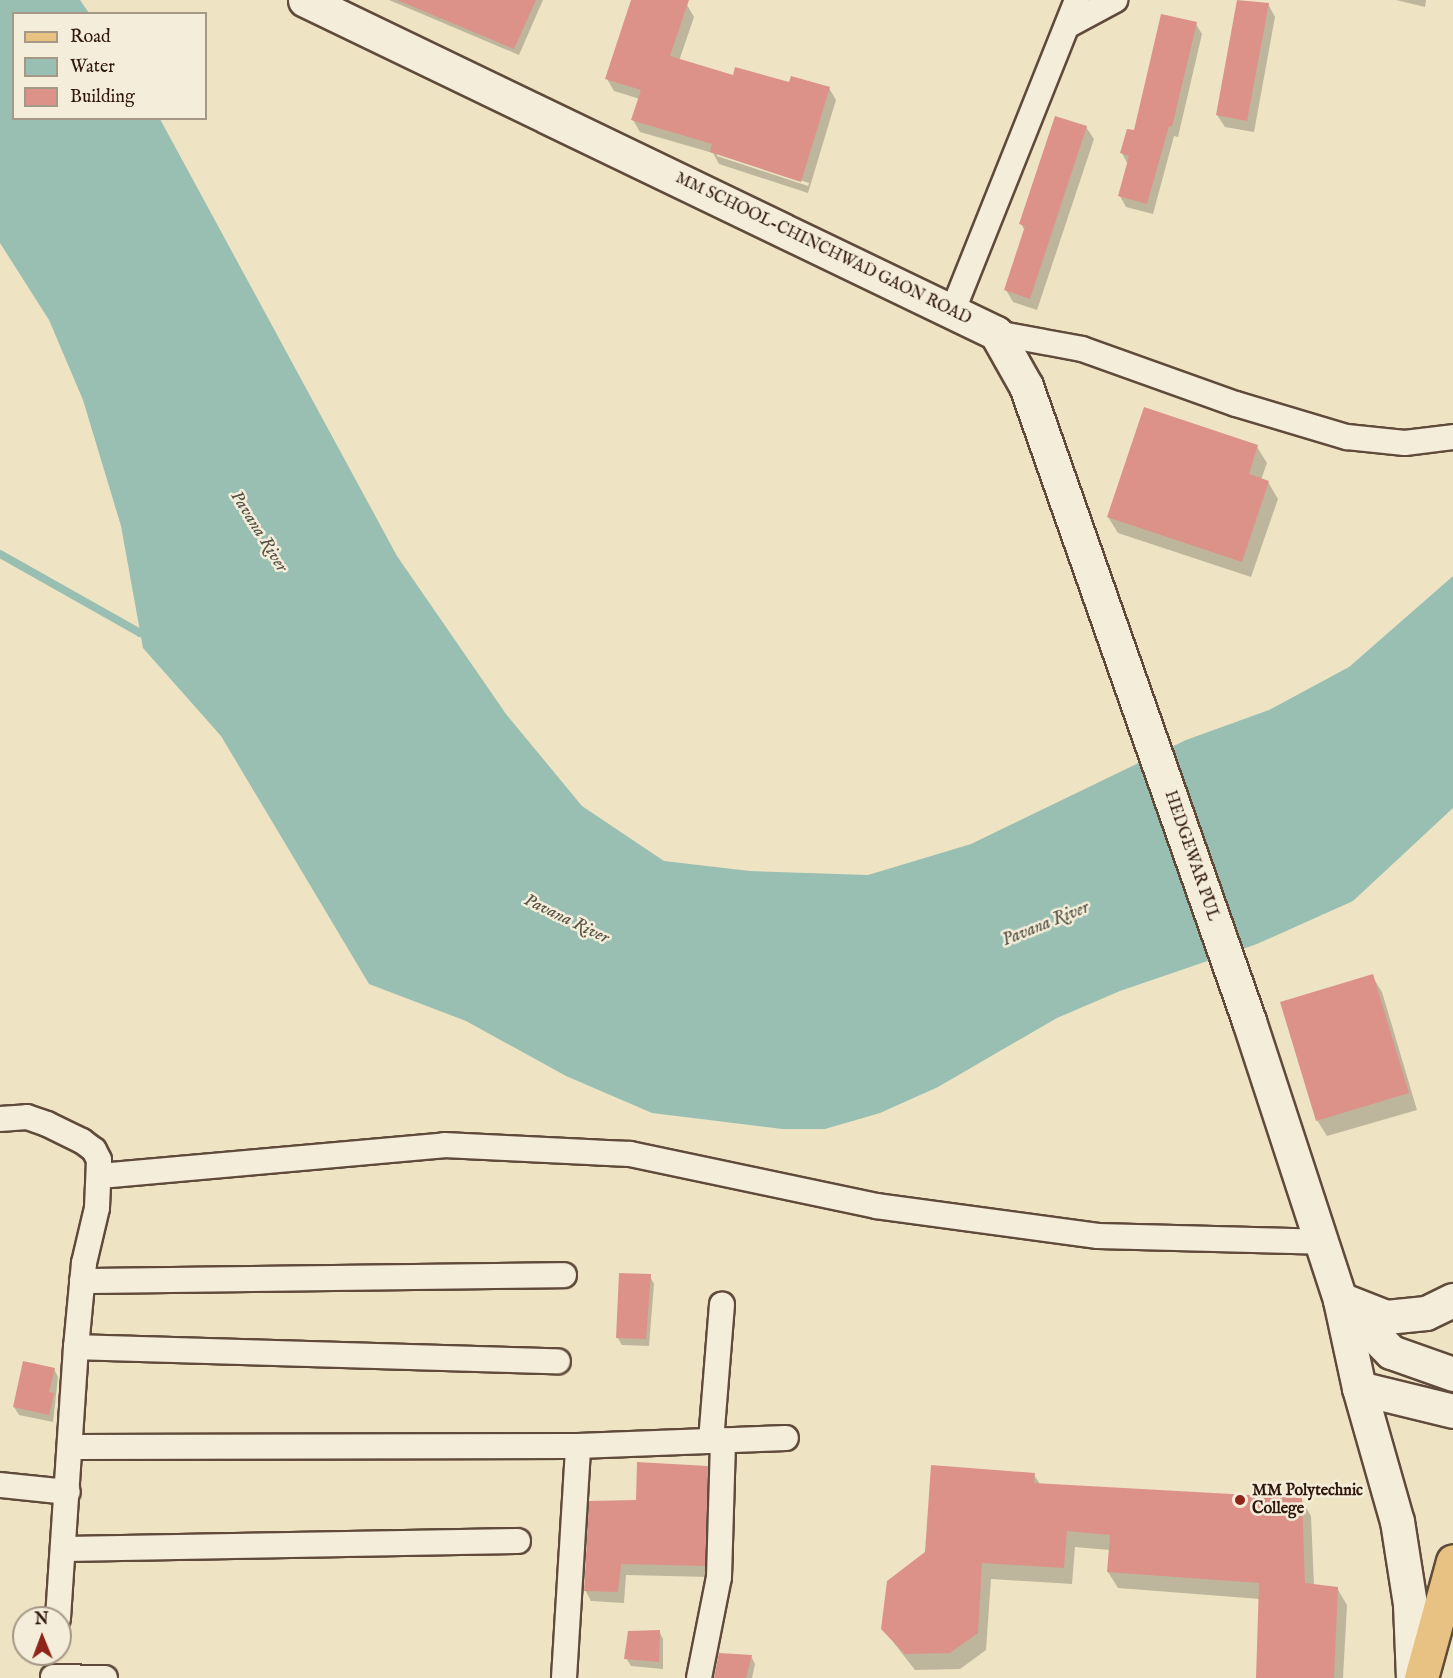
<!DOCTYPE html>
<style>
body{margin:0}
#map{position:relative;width:1453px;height:1678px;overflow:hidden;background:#eee4c4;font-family:"IM FELL English",serif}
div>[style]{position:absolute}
.water>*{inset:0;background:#99bfb3}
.shadow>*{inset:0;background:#0003}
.stream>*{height:8px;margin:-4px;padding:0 4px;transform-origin:4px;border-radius:4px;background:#99bfb3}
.building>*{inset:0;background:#dc9289}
.roads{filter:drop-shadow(2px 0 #604b3b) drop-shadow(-2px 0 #604b3b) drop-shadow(0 2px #604b3b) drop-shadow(0 -2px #604b3b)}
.minor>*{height:24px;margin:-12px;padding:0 12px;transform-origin:12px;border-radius:12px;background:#f4edd9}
.secondary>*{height:33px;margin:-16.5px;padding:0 16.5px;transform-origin:16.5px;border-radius:16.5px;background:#f4edd9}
.primary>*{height:33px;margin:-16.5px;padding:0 16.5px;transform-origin:16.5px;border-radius:16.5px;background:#e7c282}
.dots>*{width:16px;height:16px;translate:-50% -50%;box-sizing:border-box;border:3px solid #f4edd9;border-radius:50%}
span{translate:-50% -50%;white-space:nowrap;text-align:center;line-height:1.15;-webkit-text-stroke:5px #f4edd9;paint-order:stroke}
.street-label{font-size:16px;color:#30180d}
.poi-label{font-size:16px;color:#30180d;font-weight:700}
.left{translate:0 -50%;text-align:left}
.water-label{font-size:18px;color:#555247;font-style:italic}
.legend{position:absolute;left:12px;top:12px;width:195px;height:108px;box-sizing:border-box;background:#f4edd9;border:2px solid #a69887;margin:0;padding:8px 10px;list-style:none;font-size:18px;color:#30180d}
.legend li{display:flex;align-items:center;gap:12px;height:30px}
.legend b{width:30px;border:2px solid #a69887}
.north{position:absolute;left:12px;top:1606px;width:60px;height:60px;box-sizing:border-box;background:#f4edd9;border:2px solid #a69887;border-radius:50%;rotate:359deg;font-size:16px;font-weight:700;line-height:24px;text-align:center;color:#30180d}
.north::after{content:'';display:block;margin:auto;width:21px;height:27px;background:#8f2418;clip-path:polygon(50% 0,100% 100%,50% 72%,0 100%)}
</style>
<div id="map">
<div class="water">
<div style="clip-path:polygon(0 0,80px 0,89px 13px,14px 14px,14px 118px,160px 119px,397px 556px,506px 714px,582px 806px,664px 861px,750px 871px,868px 875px,971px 844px,1186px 740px,1269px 710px,1349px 667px,1453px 576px,1453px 808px,1353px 901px,1257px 944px,1120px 991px,1057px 1018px,938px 1087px,880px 1113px,825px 1129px,782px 1129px,652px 1113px,566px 1076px,466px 1021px,369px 984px,221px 736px,143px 648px,121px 526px,83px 400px,49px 320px,0 243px)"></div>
</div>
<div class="shadow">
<div style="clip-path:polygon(389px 0,543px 0,519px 55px)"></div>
<div style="clip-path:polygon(evenodd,633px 0,671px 0,687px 5px,694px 17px,679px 61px,734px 77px,829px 88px,836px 100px,808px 193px,719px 164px,713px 153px,640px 132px,633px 120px,640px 99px,614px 91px,607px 79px,633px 0,717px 152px,809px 183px,808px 186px,717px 156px,717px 152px)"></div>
<div style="clip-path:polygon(1396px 0,1426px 0,1425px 7px)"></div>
<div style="clip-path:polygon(1268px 4px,1275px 17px,1254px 132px,1225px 127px,1217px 115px)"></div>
<div style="clip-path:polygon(1196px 24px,1202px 34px,1178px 137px,1174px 136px,1153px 214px,1126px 207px,1120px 196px,1128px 165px,1122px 153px)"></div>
<div style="clip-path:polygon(1086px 127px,1094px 139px,1037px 310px,1013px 302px,1006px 290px,1025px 231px,1021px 224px)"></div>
<div style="clip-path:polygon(1257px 447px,1267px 463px,1261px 480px,1268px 482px,1278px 499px,1251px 577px,1118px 533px,1108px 517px)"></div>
<div style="clip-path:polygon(1372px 976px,1382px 992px,1417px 1110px,1327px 1136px,1317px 1120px)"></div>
<div style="clip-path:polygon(650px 1276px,654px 1284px,649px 1346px,622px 1345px,617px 1337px)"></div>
<div style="clip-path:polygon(54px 1369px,58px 1377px,53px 1422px,19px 1415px,14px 1407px)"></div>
<div style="clip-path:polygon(707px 1467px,713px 1478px,711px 1577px,626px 1575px,624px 1603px,591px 1601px,585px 1590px,637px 1501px)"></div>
<div style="clip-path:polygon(1034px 1475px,1040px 1484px,1301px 1499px,1311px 1516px,1314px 1585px,1337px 1588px,1347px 1605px,1343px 1678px,1258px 1678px,1260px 1599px,1118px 1588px,1108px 1572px,1110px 1550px,1075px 1547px,1072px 1584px,991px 1579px,986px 1650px,960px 1669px,915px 1670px,883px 1629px)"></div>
<div style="clip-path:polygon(659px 1631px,663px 1639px,663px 1669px,631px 1666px,626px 1658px)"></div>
<div style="clip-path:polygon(751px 1656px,755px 1664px,752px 1678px,715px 1678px)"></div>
</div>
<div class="stream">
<div style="left:0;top:554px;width:161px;rotate:29.4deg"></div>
<div style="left:140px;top:633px;width:9px"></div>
</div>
<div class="building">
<div style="clip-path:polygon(397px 0,536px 0,514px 49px)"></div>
<div style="clip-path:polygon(631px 0,689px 0,670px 56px,733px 75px,735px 67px,789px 82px,791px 76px,830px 87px,801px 182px,710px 152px,712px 144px,631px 120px,641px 90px,605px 79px)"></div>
<div style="clip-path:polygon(1237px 0,1269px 3px,1247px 121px,1216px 115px)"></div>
<div style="clip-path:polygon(1161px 14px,1197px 22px,1172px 127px,1169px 126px,1147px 204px,1118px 196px,1129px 156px,1120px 153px,1127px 129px,1134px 130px)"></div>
<div style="clip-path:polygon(1055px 116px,1087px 126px,1030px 299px,1004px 290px,1025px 226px,1019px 224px)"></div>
<div style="clip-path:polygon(1144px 407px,1258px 445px,1249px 474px,1269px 481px,1242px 562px,1107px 517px)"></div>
<div style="clip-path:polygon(1373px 974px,1409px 1093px,1316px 1121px,1280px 1002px)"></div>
<div style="clip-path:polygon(619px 1273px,651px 1274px,646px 1339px,616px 1338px)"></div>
<div style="clip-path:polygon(23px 1361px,55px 1368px,49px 1392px,54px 1393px,49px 1415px,13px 1407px)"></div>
<div style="clip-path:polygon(637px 1462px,708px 1466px,705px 1566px,621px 1564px,618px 1592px,584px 1591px,589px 1501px,636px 1500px)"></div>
<div style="clip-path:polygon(931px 1465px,1035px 1473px,1034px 1483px,1302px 1498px,1305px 1583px,1338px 1587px,1334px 1678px,1256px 1678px,1259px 1583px,1107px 1572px,1110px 1535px,1067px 1531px,1064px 1568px,982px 1563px,978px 1633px,950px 1653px,905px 1654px,881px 1629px,887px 1581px,925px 1552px)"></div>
<div style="clip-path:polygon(660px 1630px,659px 1662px,624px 1659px,628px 1631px)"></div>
<div style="clip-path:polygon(719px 1653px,752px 1655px,746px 1678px,714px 1678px)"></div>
</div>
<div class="roads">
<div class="minor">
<div style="left:1067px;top:26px;width:55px;rotate:-28.4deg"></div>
<div style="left:953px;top:310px;width:334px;rotate:-68.2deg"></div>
<div style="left:996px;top:333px;width:87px;rotate:10.5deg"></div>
<div style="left:1082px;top:349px;width:164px;rotate:19.7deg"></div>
<div style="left:1236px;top:404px;width:116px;rotate:16.6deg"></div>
<div style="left:1347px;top:437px;width:58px;rotate:5.9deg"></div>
<div style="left:1405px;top:443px;width:48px;rotate:-7.1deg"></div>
<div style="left:0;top:1119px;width:27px;rotate:-4deg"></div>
<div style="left:27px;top:1117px;width:21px;rotate:19deg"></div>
<div style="left:47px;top:1124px;width:39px;rotate:26deg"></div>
<div style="left:82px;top:1141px;width:15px;rotate:37deg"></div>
<div style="left:94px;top:1150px;width:11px;rotate:63deg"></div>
<div style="left:99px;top:1160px;width:48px;rotate:92.4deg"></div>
<div style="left:97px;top:1208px;width:57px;rotate:103.3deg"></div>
<div style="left:84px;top:1263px;width:84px;rotate:95.4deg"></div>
<div style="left:76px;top:1347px;width:272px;rotate:93.8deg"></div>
<div style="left:100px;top:1176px;width:345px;rotate:-5.1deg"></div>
<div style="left:444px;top:1145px;width:186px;rotate:2.8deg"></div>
<div style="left:630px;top:1154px;width:251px;rotate:11.9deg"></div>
<div style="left:876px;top:1206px;width:224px;rotate:7.7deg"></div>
<div style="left:1098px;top:1236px;width:223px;rotate:1.5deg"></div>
<div style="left:82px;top:1281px;width:482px;rotate:-0.7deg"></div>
<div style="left:76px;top:1347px;width:482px;rotate:1.7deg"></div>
<div style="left:711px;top:1441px;width:137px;rotate:-85.4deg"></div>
<div style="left:71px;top:1447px;width:507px;rotate:-0.11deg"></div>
<div style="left:578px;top:1446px;width:208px;rotate:-2.2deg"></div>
<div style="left:0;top:1485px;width:68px;rotate:5.9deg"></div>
<div style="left:63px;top:1549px;width:455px;rotate:-1deg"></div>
<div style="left:53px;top:1677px;width:52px;rotate:1.1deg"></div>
<div style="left:564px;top:1678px;width:232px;rotate:-86.5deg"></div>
<div style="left:699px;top:1678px;width:103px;rotate:-78.8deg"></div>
<div style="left:719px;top:1577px;width:137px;rotate:-88.3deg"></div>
</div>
<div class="secondary">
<div style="left:305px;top:0;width:767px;rotate:25.73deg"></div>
<div style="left:996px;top:333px;width:61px;rotate:60.5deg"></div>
<div style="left:1026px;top:386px;width:673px;rotate:70.65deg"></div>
<div style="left:1249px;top:1021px;width:293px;rotate:71.9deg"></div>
<div style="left:1340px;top:1300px;width:90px;rotate:77.8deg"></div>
<div style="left:1359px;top:1388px;width:138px;rotate:74.1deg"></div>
<div style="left:1397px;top:1521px;width:84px;rotate:81.1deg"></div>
<div style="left:1410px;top:1604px;width:74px;rotate:87.7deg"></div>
<div style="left:1340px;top:1300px;width:73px;rotate:45.6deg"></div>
<div style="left:1391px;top:1352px;width:66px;rotate:19.5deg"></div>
<div style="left:1348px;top:1302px;width:41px;rotate:21.5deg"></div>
<div style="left:1386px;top:1317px;width:40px;rotate:-5.7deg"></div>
<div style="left:1426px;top:1313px;width:30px;rotate:-26deg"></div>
<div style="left:1359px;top:1388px;width:97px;rotate:13.7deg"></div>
</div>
<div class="primary">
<div style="left:1421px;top:1678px;width:121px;rotate:-74.7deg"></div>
</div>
</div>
<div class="dots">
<div style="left:1240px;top:1500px;background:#8f2418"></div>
</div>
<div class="street-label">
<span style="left:823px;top:249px;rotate:26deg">MM SCHOOL-CHINCHWAD GAON ROAD</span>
<span style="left:1191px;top:856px;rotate:71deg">HEDGEWAR PUL</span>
</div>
<div class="poi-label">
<span class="left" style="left:1252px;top:1500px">MM Polytechnic<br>College</span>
</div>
<div class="water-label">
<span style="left:258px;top:532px;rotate:58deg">Pavana River</span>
<span style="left:566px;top:920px;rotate:26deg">Pavana River</span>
<span style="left:1046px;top:925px;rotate:-22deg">Pavana River</span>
</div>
<ul class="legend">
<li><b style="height:8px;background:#e7c282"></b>Road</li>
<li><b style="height:16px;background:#99bfb3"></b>Water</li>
<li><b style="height:16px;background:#dc9289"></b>Building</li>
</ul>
<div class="north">N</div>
</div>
